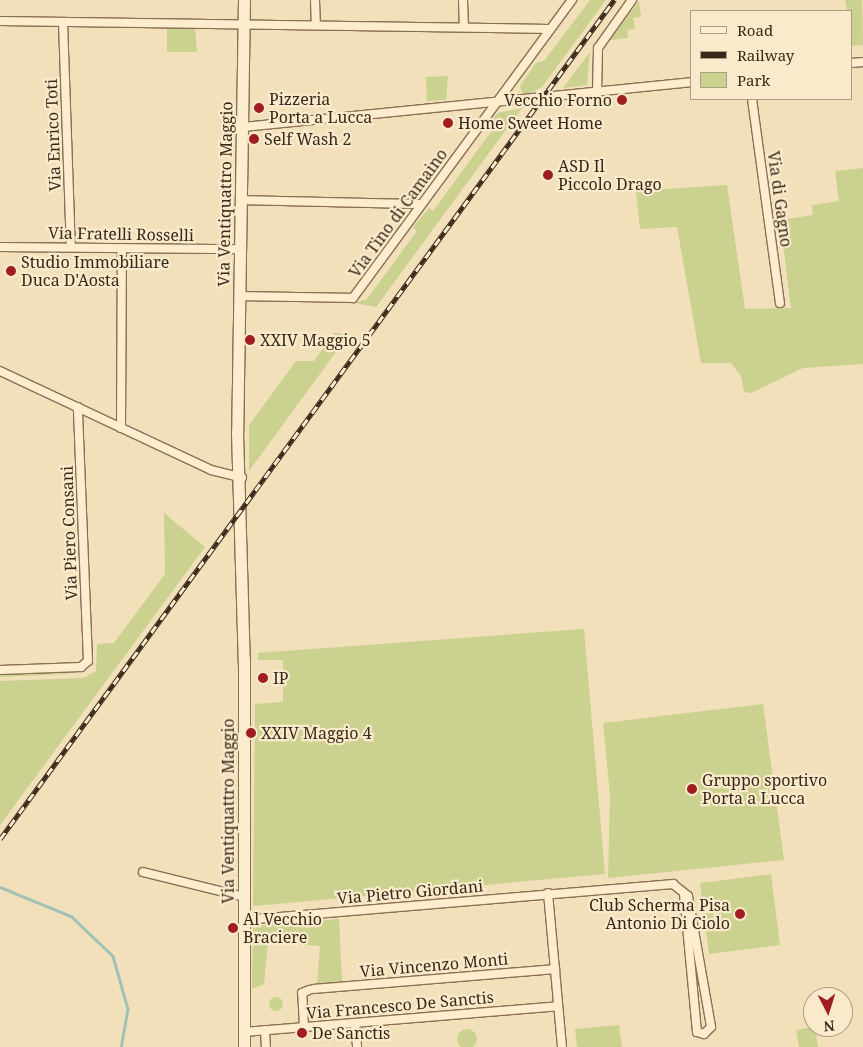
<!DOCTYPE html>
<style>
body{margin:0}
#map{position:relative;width:863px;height:1047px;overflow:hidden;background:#f2e0bb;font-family:"Noto Serif",serif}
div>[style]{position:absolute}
.green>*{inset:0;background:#cbd18e}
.round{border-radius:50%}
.stream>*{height:2.5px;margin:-1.25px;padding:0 1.25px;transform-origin:1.25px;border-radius:1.25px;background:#a0c2b7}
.roads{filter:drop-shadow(1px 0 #8b6f53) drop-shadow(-1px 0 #8b6f53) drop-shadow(0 1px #8b6f53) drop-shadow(0 -1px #8b6f53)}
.street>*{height:8px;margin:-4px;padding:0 4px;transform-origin:4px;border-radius:4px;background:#fcedcf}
.secondary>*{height:11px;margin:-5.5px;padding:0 5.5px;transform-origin:5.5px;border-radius:5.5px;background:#fcedcf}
.rail>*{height:4.5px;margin-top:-2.25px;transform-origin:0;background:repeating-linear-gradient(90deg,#f9eacb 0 8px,#38281a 0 16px);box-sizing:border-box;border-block:1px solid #38281a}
.dots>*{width:14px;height:14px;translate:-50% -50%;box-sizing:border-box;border:2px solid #f9eacb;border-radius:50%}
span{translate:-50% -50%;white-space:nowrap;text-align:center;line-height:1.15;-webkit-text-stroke:4.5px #f9eacb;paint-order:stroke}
.poi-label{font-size:16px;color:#38281a}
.left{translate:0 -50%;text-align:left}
.right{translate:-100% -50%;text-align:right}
.street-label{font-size:16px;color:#38281a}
.legend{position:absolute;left:690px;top:10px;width:162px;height:90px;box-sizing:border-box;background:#f9eacb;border:1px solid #ac9c84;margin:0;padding:6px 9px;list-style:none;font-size:15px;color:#38281a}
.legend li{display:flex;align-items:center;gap:10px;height:25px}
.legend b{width:25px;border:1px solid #ac9c84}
.north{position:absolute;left:803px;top:987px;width:50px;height:50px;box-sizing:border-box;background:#f9eacb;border:1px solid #ac9c84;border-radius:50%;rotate:175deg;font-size:14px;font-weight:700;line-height:20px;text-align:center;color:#38281a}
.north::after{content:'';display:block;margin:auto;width:18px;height:22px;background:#a01d22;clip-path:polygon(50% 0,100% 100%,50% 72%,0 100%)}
</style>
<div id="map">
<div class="green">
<div style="clip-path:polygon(590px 0,606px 0,542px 87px,523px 97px,520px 86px,536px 63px,544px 61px)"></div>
<div style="clip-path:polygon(845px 0,862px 0,863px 45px,852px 46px,852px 11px,847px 11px)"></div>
<div style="clip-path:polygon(639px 1px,641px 17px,633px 18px,635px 29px,627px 30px,628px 38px,610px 40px)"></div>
<div style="clip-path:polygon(167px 28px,195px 28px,197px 52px,167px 52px)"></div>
<div style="clip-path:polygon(590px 52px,587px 85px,563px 88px)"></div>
<div style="clip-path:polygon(448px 76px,446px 100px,427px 101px,426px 77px)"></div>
<div style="clip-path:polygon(522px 108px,376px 307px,355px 303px,367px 299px,417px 231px,413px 227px,429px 208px,433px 211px,496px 125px,488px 124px,498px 113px)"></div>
<div style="clip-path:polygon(863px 168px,863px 364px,803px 368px,751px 393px,744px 392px,741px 376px,731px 363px,701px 363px,677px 227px,640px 229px,636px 191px,727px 185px,745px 309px,791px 308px,780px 220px,813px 215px,812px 205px,839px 201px,835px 171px)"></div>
<div style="clip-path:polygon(334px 333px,349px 334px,249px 471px,249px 425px,296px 361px,314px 361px)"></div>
<div style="clip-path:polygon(164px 513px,205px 547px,0 825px,0 681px,83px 678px,96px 671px,97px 644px,114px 643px,165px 574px)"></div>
<div style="clip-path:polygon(584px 629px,605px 874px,253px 906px,255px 704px,283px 702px,283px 660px,258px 660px,258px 653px)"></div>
<div style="clip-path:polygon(68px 671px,68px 674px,0 677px,0 674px)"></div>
<div style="clip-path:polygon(763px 704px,784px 860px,608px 878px,610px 795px,603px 723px)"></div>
<div style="clip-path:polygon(771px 874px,780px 945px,709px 954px,700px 883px)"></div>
<div style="clip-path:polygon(339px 919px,342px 982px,317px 984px,320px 946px,268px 942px,264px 984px,252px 989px,253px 926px)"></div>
<div class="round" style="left:269px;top:997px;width:14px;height:14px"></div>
<div style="clip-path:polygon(619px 1025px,622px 1047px,577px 1047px,575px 1029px)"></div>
<div style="clip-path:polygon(815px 1027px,818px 1047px,799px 1047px,796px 1030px)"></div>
<div class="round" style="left:457px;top:1029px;width:20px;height:20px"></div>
</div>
<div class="stream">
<div style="left:0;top:887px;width:77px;rotate:22.2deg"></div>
<div style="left:71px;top:916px;width:58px;rotate:43.6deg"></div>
<div style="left:113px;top:956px;width:55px;rotate:74.2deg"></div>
<div style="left:128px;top:1009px;width:39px;rotate:100deg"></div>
</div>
<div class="roads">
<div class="street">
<div style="left:315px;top:0;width:25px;rotate:88deg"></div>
<div style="left:463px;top:0;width:27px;rotate:88deg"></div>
<div style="left:0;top:21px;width:550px;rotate:0.83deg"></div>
<div style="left:63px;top:22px;width:225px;rotate:88deg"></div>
<div style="left:852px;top:63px;width:11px;rotate:-5deg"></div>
<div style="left:597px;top:93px;width:45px;rotate:-88.7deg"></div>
<div style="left:598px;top:48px;width:59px;rotate:-54.7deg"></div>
<div style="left:752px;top:99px;width:206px;rotate:82.2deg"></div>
<div style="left:242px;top:127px;width:452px;rotate:-5.7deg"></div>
<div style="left:242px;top:200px;width:178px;rotate:1.3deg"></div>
<div style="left:0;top:247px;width:241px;rotate:0.5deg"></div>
<div style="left:241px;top:296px;width:112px;rotate:1deg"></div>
<div style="left:353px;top:298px;width:370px;rotate:-53.7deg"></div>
<div style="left:0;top:371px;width:233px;rotate:25.1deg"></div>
<div style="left:211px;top:470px;width:32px;rotate:14deg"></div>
<div style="left:121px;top:428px;width:180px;rotate:-89.7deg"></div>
<div style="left:0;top:670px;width:81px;rotate:-2.1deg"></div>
<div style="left:81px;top:667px;width:9px;rotate:-41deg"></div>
<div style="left:88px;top:661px;width:254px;rotate:-92.3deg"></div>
<div style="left:143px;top:872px;width:104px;rotate:13.9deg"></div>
<div style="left:548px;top:893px;width:155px;rotate:84.8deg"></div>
<div style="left:244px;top:920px;width:431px;rotate:-4.8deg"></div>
<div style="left:673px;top:884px;width:19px;rotate:39deg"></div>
<div style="left:688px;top:896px;width:133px;rotate:80deg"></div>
<div style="left:711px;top:1027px;width:10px;rotate:135deg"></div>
<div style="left:704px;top:1034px;width:7px;rotate:-164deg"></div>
<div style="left:697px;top:1032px;width:139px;rotate:-95.4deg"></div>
<div style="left:314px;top:989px;width:242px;rotate:-4.7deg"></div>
<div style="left:355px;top:1023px;width:24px;rotate:85deg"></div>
<div style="left:304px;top:1027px;width:34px;rotate:-93deg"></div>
<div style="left:302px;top:993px;width:8px;rotate:-23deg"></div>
<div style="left:265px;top:1030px;width:17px;rotate:87deg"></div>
<div style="left:244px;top:1032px;width:315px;rotate:-4.7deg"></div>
</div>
<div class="secondary">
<div style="left:244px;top:0;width:432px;rotate:90.9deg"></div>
<div style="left:237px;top:432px;width:233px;rotate:88.3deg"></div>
<div style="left:244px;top:659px;width:388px;rotate:90deg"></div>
</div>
</div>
<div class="rail">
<div style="left:0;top:839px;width:1040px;rotate:-53.8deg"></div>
</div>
<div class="dots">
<div style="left:622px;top:100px;background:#a01d22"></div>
<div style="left:259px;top:108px;background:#a01d22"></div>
<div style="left:448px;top:123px;background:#a01d22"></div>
<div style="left:254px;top:139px;background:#a01d22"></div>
<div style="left:548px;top:175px;background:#a01d22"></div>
<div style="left:11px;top:271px;background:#a01d22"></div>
<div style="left:250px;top:340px;background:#a01d22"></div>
<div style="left:263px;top:678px;background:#a01d22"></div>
<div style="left:251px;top:733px;background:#a01d22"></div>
<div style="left:692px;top:789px;background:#a01d22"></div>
<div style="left:740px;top:914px;background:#a01d22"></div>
<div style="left:233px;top:928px;background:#a01d22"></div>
<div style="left:302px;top:1033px;background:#a01d22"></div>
</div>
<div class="poi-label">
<span class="left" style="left:269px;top:108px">Pizzeria<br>Porta a Lucca</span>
<span class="right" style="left:612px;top:100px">Vecchio Forno</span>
<span class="left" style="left:458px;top:123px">Home Sweet Home</span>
<span class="left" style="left:264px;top:139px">Self Wash 2</span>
<span class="left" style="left:558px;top:175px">ASD Il<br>Piccolo Drago</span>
<span class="left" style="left:21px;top:271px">Studio Immobiliare<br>Duca D'Aosta</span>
<span class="left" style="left:260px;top:340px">XXIV Maggio 5</span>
<span class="left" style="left:273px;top:678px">IP</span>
<span class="left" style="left:261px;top:733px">XXIV Maggio 4</span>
<span class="left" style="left:702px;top:789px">Gruppo sportivo<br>Porta a Lucca</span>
<span class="right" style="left:730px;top:914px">Club Scherma Pisa<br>Antonio Di Ciolo</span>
<span class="left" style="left:243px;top:928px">Al Vecchio<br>Braciere</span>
<span class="left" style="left:312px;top:1033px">De Sanctis</span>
</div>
<div class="street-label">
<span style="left:53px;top:135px;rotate:-92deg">Via Enrico Toti</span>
<span style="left:225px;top:194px;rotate:-89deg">Via Ventiquattro Maggio</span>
<span style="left:780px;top:199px;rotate:82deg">Via di Gagno</span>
<span style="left:398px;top:213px;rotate:-54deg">Via Tino di Camaino</span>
<span style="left:121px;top:234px;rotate:1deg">Via Fratelli Rosselli</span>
<span style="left:69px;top:533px;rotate:-92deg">Via Piero Consani</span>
<span style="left:228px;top:811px;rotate:-90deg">Via Ventiquattro Maggio</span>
<span style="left:410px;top:892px;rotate:-5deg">Via Pietro Giordani</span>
<span style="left:434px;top:965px;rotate:-5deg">Via Vincenzo Monti</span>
<span style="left:400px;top:1005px;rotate:-5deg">Via Francesco De Sanctis</span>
</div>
<ul class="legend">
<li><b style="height:6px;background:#fcedcf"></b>Road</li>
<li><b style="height:6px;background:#38281a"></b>Railway</li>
<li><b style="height:14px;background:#cbd18e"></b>Park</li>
</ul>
<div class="north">N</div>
</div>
